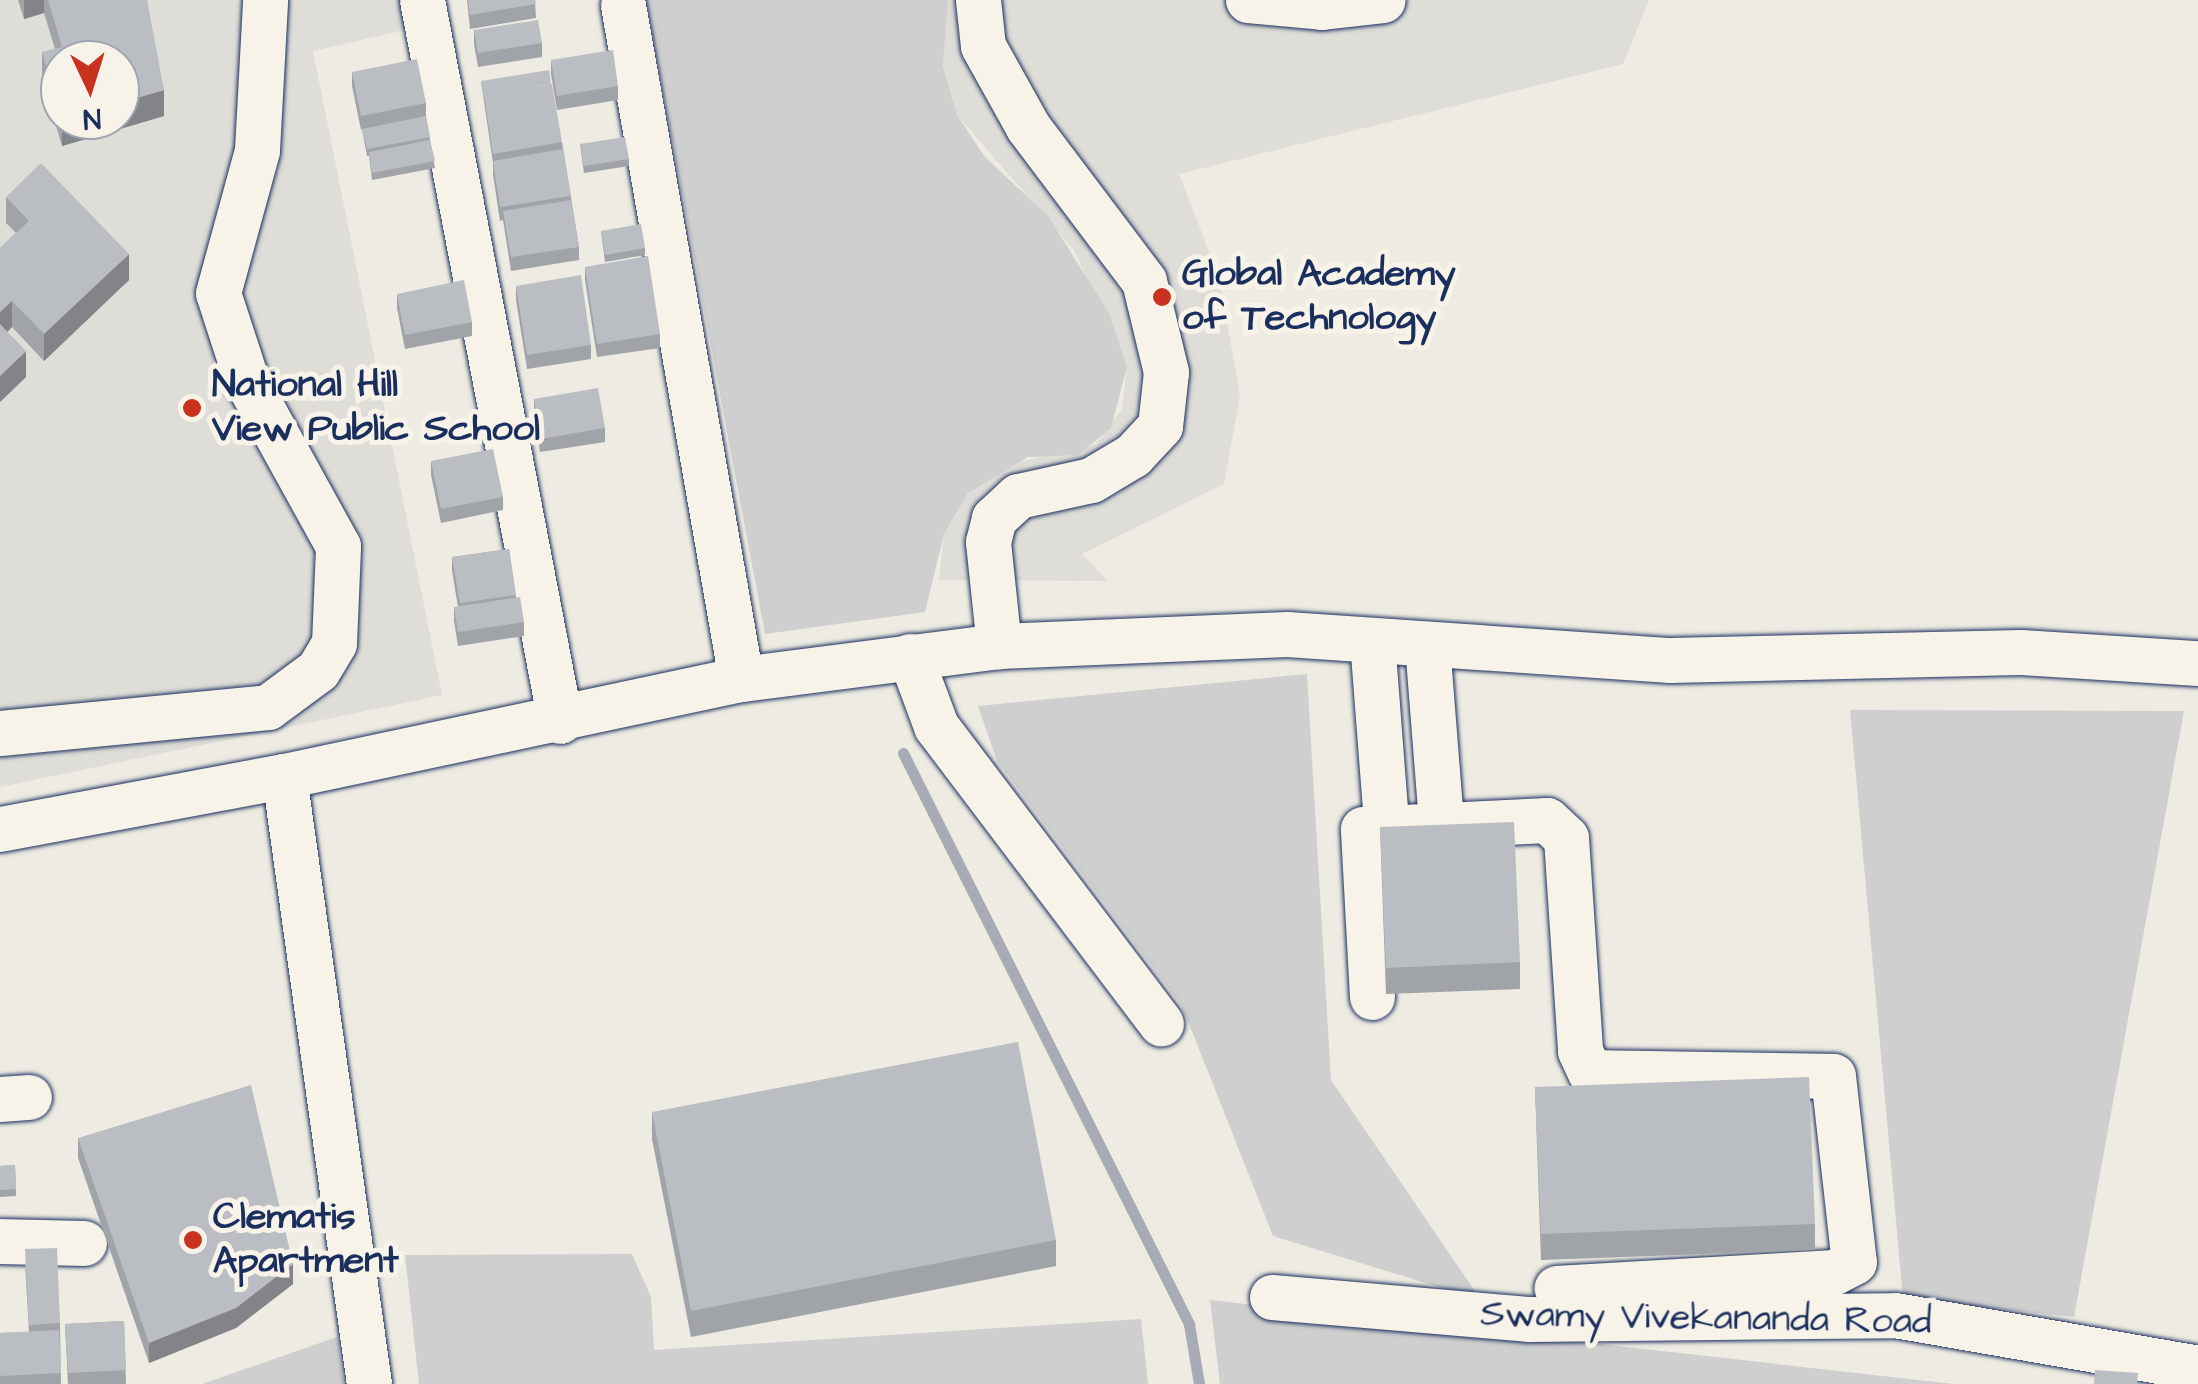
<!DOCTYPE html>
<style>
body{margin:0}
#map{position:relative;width:2198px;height:1384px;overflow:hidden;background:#eeebe2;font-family:"Architects Daughter",sans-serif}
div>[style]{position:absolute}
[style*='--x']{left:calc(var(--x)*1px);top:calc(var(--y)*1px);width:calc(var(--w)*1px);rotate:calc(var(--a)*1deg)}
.built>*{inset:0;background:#deddd8}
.green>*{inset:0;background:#cfcfcf}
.stream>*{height:11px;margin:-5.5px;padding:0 5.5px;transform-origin:5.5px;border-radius:5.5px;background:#a6abb5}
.roads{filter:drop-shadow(0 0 2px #1b2f5e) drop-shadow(0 0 2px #1b2f5e)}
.minor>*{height:45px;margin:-22.5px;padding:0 22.5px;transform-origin:22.5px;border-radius:22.5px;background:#f7f3e8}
.wall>*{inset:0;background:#a0a3a7}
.shaded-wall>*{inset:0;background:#828488}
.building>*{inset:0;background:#babdc2}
.dots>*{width:28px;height:28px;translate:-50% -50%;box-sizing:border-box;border:5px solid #f7f3e8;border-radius:50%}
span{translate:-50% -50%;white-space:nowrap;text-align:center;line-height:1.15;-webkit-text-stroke:10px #f7f3e8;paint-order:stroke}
.poi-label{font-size:38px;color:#1b2f5e;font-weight:700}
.left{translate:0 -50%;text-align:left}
.street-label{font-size:38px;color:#1b2f5e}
.north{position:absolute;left:40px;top:40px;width:100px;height:100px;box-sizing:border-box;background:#f7f3e8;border:2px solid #9fa5b1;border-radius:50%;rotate:176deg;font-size:28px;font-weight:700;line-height:40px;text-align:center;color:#1b2f5e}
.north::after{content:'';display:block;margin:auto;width:35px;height:45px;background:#c8321e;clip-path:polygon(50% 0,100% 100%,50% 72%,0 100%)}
</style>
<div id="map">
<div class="built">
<i style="clip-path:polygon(evenodd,0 0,405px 0,410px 29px,313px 51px,442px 695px,0 787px,0 0,60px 60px,120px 60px,120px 120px,60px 120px,60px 60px)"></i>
<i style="clip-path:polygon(948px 0,1649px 0,1623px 64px,1179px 174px,1219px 277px,1240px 396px,1224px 484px,1082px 554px,1108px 581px,939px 580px,944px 534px,968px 493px,1005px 465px,1096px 444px,1122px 409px,1127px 367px,1074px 250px,957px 115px,943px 66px)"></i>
</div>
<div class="green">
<i style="clip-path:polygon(646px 0,948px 0,943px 66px,957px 115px,985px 157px,1048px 216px,1109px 313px,1127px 367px,1111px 428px,1078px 455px,1028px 457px,968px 493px,944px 534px,925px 612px,765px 634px)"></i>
<i style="clip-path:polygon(1307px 674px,1331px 1080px,1481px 1300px,1273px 1236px,1182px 1006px,997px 761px,978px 706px)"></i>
<i style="clip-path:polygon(1850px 710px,2184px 711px,2074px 1317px,1903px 1299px)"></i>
<i style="clip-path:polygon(632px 1254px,651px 1297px,654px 1350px,1141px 1319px,1148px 1384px,419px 1384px,405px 1255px)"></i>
<i style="clip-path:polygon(1210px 1300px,1954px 1384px,1220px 1384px)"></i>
<i style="clip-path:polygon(337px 1337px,344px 1384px,202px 1384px)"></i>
</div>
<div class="stream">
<i style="--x:903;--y:753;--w:639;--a:63.39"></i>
<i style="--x:1189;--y:1324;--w:61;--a:80.5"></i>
</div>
<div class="roads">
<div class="minor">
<i style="--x:422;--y:0;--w:734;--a:79.16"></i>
<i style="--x:978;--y:0;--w:46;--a:83.8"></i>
<i style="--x:983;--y:46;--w:93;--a:60.9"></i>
<i style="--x:1028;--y:127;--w:193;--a:53"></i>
<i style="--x:1144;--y:281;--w:94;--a:76.4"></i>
<i style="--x:1166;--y:372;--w:54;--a:96.3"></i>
<i style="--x:1160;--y:426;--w:40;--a:133"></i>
<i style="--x:1133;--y:455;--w:49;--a:149.2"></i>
<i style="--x:1091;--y:480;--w:75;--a:167.6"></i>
<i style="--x:1018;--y:496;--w:33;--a:137"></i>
<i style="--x:994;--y:518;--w:25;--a:104"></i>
<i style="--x:988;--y:542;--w:105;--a:84"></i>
<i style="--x:1248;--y:0;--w:74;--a:5.4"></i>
<i style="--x:1322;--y:7;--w:61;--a:-6.5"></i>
<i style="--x:623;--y:5;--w:684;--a:80.07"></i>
<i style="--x:1372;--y:640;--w:185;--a:85.6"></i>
<i style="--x:1427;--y:644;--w:179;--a:85.5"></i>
<i style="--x:910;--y:656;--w:75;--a:69.6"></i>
<i style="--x:936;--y:726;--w:373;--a:52.9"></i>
<i style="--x:0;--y:733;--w:269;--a:-5.5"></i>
<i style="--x:268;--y:707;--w:62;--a:-36.5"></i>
<i style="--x:318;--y:670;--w:31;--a:-59"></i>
<i style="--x:334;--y:643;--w:97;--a:-87.6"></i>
<i style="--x:338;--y:546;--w:191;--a:-118.9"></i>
<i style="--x:246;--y:379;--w:90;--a:-108"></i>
<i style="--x:218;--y:293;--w:148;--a:-74.7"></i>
<i style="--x:257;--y:150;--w:150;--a:-86.9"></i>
<i style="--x:0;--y:829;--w:289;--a:-10.6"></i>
<i style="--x:1372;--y:997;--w:168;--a:-93.1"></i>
<i style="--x:1363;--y:829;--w:184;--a:-2.8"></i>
<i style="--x:1547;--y:820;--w:26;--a:43"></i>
<i style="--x:1566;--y:838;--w:213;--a:86.2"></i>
<i style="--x:1580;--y:1051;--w:23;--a:65"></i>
<i style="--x:1590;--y:1072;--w:243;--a:0.9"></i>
<i style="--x:1833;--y:1076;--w:187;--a:83.6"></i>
<i style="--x:1854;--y:1262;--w:22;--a:153"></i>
<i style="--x:1834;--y:1272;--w:278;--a:176.7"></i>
<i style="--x:0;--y:1099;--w:29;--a:-4"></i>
<i style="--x:0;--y:1241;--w:84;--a:1.4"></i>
<i style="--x:1272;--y:1297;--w:259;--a:4.9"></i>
<i style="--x:1530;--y:1319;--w:365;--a:-0.6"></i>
<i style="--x:1895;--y:1315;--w:308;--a:9.9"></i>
<i style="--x:369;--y:1384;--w:614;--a:-97.96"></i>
<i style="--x:284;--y:776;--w:467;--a:-12"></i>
<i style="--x:741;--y:679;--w:260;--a:-7.3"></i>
<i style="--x:999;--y:646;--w:288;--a:-2.4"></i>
<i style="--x:1287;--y:634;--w:384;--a:3.9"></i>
<i style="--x:1670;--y:660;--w:351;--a:-1.3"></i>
<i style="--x:2021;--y:652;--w:177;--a:3.6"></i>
</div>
</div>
<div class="wall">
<i style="clip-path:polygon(evenodd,18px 0,147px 0,164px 116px,62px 146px,42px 78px,42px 52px,55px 49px,44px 13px,24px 19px,18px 0,60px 60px,120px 120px,60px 120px,60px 60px)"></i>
<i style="clip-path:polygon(467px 0,535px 0,536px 18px,470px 29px)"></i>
<i style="clip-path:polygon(474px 30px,542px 43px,542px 57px,478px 67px,474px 44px)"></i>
<i style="clip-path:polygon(551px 60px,618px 86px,618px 100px,557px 110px,551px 74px)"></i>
<i style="clip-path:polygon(352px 72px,426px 103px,426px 117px,435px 168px,372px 180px,369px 156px,367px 156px,362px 129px,361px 130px,352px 86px)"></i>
<i style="clip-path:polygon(481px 81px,562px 142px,579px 247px,579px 260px,511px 271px,503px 220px,500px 221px,493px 175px,493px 163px)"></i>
<i style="clip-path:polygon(580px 144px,629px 159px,629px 166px,584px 173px)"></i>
<i style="clip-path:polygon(6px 197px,129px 280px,44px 361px,12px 327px,7px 332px,26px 377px,0 402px,0 248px,16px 233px,6px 223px)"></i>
<i style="clip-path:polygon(601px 231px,645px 248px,645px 255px,605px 262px)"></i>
<i style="clip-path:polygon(585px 267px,660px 334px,660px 348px,597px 357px,585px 280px)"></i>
<i style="clip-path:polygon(516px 286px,591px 345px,591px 359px,527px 369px,516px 300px)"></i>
<i style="clip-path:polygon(397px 294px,472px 322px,472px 336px,405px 349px,397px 308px)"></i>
<i style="clip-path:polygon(534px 399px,605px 428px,605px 442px,540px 452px,534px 412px)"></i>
<i style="clip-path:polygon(431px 461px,503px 497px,503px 510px,441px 523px,431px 475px)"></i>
<i style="clip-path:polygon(509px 549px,516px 597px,524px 622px,524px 636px,458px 646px,454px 621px,454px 607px,458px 607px,452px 571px,452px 557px)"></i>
<i style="clip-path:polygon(1380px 827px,1520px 962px,1520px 989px,1386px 994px)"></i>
<i style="clip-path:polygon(1535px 1087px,1815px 1224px,1815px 1250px,1541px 1260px)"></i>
<i style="clip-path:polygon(652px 1112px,1056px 1240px,1056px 1266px,691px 1337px,652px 1139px)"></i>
<i style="clip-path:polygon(78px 1138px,293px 1284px,236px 1328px,149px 1363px,78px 1158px)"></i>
<i style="clip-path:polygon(15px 1165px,16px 1196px,0 1197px,0 1166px)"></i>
<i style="clip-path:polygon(25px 1263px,60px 1323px,61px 1384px,0 1384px,0 1333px,29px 1332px)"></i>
<i style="clip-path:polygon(124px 1321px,126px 1384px,68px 1384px,65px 1324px)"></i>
</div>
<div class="shaded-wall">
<i style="clip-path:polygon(24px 0,44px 0,44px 13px,24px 19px)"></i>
<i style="clip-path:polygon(164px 90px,164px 116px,62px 146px,62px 120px,120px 120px,120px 103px)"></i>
<i style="clip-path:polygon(129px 254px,129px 280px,44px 361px,44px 334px)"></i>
<i style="clip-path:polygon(12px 301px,12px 327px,0 339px,0 312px)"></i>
<i style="clip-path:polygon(26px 351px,26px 377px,0 402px,0 376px)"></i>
<i style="clip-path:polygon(293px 1264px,293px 1284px,236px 1328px,149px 1363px,149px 1343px)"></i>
</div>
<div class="building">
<i style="clip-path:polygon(48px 0,147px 0,164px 90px,120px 103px,120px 60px,60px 60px,60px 113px,42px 52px,62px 47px)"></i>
<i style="clip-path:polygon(468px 0,535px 0,536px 4px,470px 15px)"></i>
<i style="clip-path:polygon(538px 20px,542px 43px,478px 53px,474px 30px)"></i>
<i style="clip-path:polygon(613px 50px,618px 86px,557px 96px,551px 60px)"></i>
<i style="clip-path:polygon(417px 59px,426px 103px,361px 116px,352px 72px)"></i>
<i style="clip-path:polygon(549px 70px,551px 84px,483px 96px,481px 81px)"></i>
<i style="clip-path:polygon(552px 84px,562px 142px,493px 154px,484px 95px)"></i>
<i style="clip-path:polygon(426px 116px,430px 137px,367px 149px,362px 129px)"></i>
<i style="clip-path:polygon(625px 137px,629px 159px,584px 166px,580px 144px)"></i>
<i style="clip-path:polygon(430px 140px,435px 161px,372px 173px,369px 152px)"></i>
<i style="clip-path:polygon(563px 149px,571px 196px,500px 207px,493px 161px)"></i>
<i style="clip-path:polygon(41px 163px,129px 254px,44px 334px,12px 301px,0 312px,0 248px,29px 221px,6px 197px)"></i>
<i style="clip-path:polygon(571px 200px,579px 247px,511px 257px,503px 211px)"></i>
<i style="clip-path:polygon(641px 224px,645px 248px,605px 255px,601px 231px)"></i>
<i style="clip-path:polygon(648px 256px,660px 334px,597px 344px,585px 267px)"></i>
<i style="clip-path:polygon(581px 275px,591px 345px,527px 355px,516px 286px)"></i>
<i style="clip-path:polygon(464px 280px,472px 322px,405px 335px,397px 294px)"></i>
<i style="clip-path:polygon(0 324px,26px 351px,0 376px)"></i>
<i style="clip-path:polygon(598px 388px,605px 428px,540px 439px,534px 399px)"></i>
<i style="clip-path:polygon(493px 449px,503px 497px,441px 509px,431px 461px)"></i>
<i style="clip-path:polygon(509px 549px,516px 595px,460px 603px,452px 557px)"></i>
<i style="clip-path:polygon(520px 597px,524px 622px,458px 632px,454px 607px)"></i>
<i style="clip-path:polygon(1514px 822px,1520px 962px,1386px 968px,1380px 827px)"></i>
<i style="clip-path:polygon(1018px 1042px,1056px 1240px,691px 1311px,652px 1112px)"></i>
<i style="clip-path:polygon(1809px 1077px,1815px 1224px,1541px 1234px,1535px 1087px)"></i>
<i style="clip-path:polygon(251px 1085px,293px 1264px,236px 1308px,149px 1343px,78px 1138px)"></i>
<i style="clip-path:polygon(15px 1165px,16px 1189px,0 1190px,0 1166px)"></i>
<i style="clip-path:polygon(57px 1248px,60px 1323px,29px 1325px,25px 1249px)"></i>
<i style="clip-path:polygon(124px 1321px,126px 1370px,68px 1373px,65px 1324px)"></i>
<i style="clip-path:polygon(59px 1330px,61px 1373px,0 1376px,0 1333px)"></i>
<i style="clip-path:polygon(2095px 1370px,2138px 1373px,2137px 1384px,2094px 1384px)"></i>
</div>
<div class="dots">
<i style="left:1162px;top:297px;background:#c8321e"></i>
<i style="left:192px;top:408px;background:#c8321e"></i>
<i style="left:193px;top:1240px;background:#c8321e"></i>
</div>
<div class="poi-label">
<span class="left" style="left:1182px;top:297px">Global Academy<br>of Technology</span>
<span class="left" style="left:212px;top:408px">National Hill<br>View Public School</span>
<span class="left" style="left:213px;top:1240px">Clematis<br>Apartment</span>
</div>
<div class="street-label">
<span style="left:1706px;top:1319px;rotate:1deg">Swamy Vivekananda Road</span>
</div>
<div class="north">N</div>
</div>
